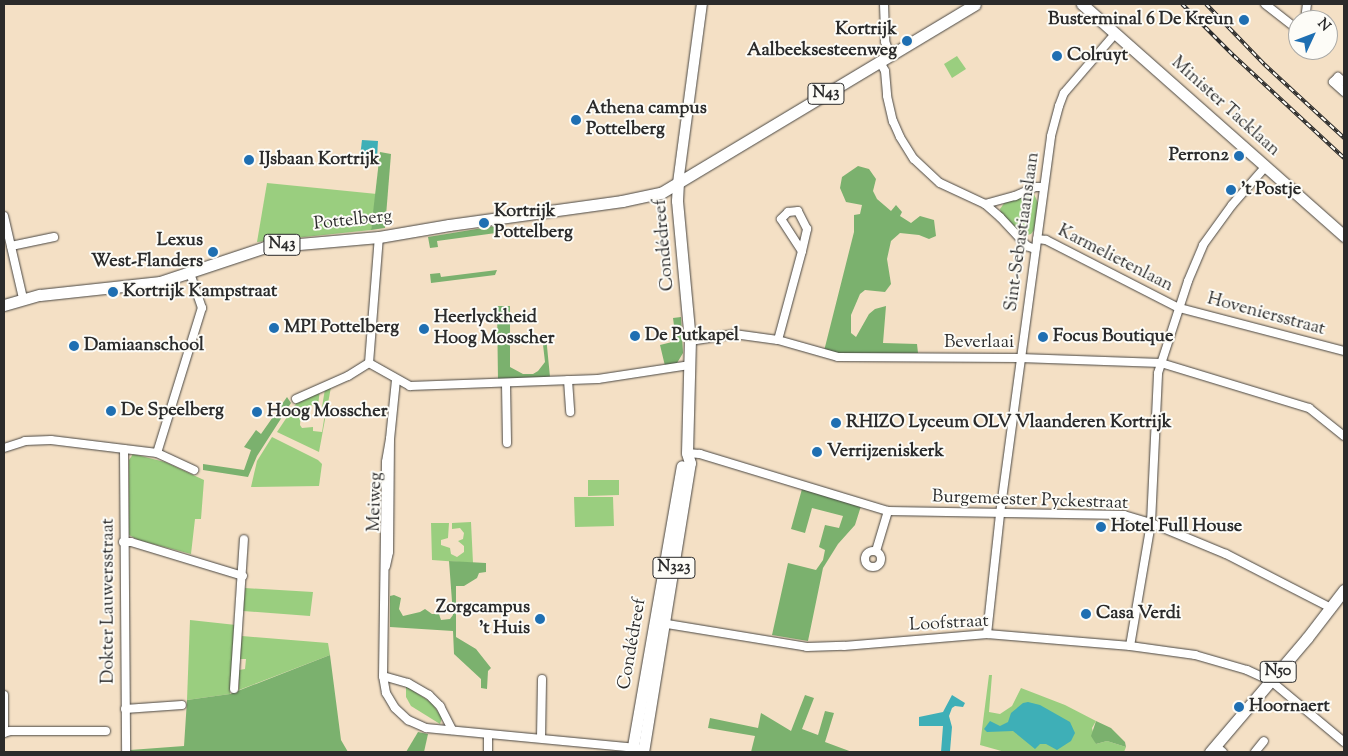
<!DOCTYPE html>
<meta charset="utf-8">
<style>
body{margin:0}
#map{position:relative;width:1348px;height:756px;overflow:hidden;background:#f4e0c5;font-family:"Sorts Mill Goudy",serif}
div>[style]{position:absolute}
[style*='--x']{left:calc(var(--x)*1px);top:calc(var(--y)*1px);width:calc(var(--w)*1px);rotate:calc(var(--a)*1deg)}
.green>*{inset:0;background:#9ace7f}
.forest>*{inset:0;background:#7bb16e}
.water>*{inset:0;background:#3eafb7}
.roads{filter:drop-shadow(0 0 1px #494642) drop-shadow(0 0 1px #494642)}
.street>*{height:8px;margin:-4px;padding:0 4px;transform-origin:4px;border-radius:4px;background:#fff}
.street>.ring{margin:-4px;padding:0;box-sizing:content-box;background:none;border:8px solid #fff;border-radius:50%}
.secondary>*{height:10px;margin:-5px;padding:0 5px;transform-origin:5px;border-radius:5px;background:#fff}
.primary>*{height:11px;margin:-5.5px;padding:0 5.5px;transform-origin:5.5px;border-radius:5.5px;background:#fff}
.rail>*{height:4px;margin-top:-2px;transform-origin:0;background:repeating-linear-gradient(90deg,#fdfcf7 0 5.5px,#2b2b2b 0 11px);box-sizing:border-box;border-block:1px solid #2b2b2b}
.dots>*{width:14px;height:14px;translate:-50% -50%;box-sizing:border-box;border:2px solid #fdfcf7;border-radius:50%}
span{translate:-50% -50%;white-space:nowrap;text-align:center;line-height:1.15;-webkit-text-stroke:4px #fdfcf7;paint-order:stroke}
.shield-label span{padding:1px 4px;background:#fdfcf7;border:1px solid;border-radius:4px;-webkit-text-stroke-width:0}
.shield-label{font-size:16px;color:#2b2b2b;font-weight:700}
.poi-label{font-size:18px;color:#2b2b2b;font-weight:700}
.right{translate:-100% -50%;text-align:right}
.left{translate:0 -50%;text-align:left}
.street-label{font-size:18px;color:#2b2b2b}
.frame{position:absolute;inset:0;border:5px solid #2b2b2b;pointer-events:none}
.north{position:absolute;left:1288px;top:10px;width:50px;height:50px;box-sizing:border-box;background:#fdfcf7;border:1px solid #a9a8a5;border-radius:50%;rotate:47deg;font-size:14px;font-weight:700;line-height:20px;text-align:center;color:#2b2b2b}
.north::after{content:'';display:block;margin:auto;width:18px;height:22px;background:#1f6fb2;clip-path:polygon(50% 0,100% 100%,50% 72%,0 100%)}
</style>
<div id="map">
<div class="green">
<i style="clip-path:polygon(957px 56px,966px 69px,952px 78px,944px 64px)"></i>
<i style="clip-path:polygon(267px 183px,377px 194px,371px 230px,257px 242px)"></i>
<i style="clip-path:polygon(1028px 193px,1034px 194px,1038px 203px,1034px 230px,1031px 234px,1024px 236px,1001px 213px,1000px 209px,1005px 202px)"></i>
<i style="clip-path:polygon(331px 387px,319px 452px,277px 432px,297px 402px,320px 389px,318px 406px,309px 405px,307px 414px,301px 413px,300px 425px,302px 428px,313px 427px,313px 431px,322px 432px,325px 413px,322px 407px,325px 389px)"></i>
<i style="clip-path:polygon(272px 437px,318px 460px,322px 464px,319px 486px,251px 487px,257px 461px)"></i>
<i style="clip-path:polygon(133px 454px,165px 462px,204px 480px,201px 519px,195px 519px,191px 554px,138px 540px,129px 535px,129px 460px)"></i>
<i style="clip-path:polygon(588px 480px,619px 480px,619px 495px,588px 496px)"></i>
<i style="clip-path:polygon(574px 497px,613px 497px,614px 526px,575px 527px)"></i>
<i style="clip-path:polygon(471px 522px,473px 563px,432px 560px,431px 523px,449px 523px,448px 538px,441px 540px,441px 545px,450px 548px,451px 554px,457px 557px,464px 552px,464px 546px,458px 541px,463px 539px,464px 533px,460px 528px,452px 529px,452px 523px)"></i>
<i style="clip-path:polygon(245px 588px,313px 592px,310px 616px,243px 611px)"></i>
<i style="clip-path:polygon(190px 620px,236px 625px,230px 694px,187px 700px)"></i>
<i style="clip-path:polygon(242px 636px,328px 643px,330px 655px,239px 690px,239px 670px,245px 669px,246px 659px,239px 659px)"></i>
<i style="clip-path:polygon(989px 675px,992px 675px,989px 712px,1000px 714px,1012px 706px,1021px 688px,1065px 705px,1096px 721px,1092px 728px,1096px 744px,1107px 741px,1126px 747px,1124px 752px,1005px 752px,980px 745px)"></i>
<i style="clip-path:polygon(406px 686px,432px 703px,442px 718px,440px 724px,411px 706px,406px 697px)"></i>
</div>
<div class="forest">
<i style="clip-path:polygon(380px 152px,391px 154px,385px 228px,371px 230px)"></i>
<i style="clip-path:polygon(858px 166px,869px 169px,876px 179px,873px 191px,877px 199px,891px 211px,896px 205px,902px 212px,900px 216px,911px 223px,920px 216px,934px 220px,936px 236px,929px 239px,919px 235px,900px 233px,891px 241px,887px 259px,891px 284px,885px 292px,865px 290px,860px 294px,851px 315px,851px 333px,856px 337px,869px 314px,875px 309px,886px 306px,883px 343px,917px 344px,918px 353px,844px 355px,824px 351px,854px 232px,854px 215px,860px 214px,862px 205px,846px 202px,840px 188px,842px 177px)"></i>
<i style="clip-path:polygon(495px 226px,496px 233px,437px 241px,438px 247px,430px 248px,428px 237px)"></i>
<i style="clip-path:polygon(497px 270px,495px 275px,431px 283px,430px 274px,440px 273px,441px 277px)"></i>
<i style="clip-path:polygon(497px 306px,510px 306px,510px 367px,523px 374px,533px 374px,538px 371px,545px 362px,542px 336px,546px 336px,550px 377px,498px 381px)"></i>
<i style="clip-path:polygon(681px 317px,683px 353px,677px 363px,665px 366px,660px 345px,676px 341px,673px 318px)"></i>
<i style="clip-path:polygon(287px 397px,291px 403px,257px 456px,248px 477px,203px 470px,203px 464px,244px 470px,251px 450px,244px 447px,256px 430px,261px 434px)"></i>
<i style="clip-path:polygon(802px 489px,861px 506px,855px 525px,838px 544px,823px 568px,808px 641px,772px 635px,788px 563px,816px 570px,823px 560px,825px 550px,819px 547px,825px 525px,839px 528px,843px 516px,812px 508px,805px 533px,791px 529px)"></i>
<i style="clip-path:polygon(449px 561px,486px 563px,486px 572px,479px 573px,477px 578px,464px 586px,456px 586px,456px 637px,476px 649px,491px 668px,488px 671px,487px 689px,481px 688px,481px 679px,454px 654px,453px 631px,390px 627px,390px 596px,394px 595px,401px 598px,399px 609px,403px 616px,420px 612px,425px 609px,432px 614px,439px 614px,441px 620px,450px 619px,453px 615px)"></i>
<i style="clip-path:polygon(330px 655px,341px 740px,348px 752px,130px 752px,130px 750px,184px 746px,187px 700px,230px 694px)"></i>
<i style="clip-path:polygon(805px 695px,814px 698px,802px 729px,818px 735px,825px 711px,834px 713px,825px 742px,852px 752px,751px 752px,755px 736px,708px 728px,710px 718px,758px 728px,761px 713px,791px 731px)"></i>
<i style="clip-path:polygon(1096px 721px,1111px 728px,1125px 742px,1126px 747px,1107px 741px,1096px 744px,1091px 736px)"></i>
<i style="clip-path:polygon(418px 732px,428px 734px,424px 752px,406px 752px)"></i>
</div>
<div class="water">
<i style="clip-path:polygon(362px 140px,378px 141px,377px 158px,360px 157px)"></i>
<i style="clip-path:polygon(952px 695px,965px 703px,963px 707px,955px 706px,952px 708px,949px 716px,952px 727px,950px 751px,941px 752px,943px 726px,919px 726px,919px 717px,943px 712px)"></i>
<i style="clip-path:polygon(1028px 702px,1040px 705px,1070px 722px,1075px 733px,1071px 741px,1057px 750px,1046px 744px,1040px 744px,1035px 749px,1013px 731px,987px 732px,984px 729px,990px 721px,1000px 726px,1008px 722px,1011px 713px,1023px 703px)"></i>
</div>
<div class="roads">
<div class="street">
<i style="--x:884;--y:4;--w:38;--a:88"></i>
<i style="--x:885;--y:42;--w:14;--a:65"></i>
<i style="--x:1265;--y:4;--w:42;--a:38.2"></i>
<i style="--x:1305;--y:20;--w:16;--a:-83"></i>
<i style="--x:880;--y:62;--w:10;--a:61"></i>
<i style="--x:885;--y:71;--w:25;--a:85"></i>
<i style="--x:887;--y:96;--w:26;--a:77"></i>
<i style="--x:893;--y:121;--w:17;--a:66"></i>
<i style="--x:900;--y:137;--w:26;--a:58"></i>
<i style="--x:914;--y:159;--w:35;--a:43"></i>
<i style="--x:940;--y:183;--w:50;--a:25"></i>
<i style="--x:985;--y:204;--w:20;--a:41"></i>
<i style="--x:1000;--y:217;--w:40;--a:47"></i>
<i style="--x:1027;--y:246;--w:9;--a:21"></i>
<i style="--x:1344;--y:82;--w:8;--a:-140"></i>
<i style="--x:1338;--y:77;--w:7;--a:135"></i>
<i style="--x:1333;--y:82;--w:15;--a:42"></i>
<i style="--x:985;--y:204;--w:31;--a:-15"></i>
<i style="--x:1015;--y:196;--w:22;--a:-24"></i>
<i style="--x:1035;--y:187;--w:8;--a:0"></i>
<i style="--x:4;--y:216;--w:84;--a:77"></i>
<i style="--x:1037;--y:239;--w:9;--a:6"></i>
<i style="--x:1046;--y:240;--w:149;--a:27.1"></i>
<i style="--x:1179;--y:308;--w:171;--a:14.6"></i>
<i style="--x:11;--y:246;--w:44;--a:-11.8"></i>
<i style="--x:778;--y:340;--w:92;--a:-74.9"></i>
<i style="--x:802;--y:251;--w:23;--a:-77"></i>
<i style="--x:807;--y:229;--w:20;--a:-117"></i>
<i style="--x:798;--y:211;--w:10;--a:174"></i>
<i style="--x:788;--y:212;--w:10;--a:135"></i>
<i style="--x:781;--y:219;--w:38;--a:57"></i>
<i style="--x:690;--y:341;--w:45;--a:-9"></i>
<i style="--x:734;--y:334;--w:44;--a:7.8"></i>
<i style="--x:778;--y:340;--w:62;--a:15.8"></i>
<i style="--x:838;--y:357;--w:182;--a:0.3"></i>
<i style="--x:1020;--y:358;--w:141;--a:2"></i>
<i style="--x:1161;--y:363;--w:155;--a:16.9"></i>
<i style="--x:1309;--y:408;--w:45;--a:38.7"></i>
<i style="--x:369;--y:363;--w:47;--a:29.3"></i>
<i style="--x:410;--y:386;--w:188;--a:-2.1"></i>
<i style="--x:598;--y:379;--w:92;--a:-8.7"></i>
<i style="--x:369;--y:363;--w:126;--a:-85.5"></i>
<i style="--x:568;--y:380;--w:32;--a:86"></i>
<i style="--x:506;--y:384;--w:59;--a:89"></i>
<i style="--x:296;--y:399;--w:57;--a:-23.9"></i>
<i style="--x:348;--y:376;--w:25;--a:-32"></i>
<i style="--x:390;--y:439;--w:59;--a:-84.2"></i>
<i style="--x:4;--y:448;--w:22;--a:-18"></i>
<i style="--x:25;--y:441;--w:26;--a:-2"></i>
<i style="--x:51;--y:440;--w:107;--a:7"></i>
<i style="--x:157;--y:453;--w:41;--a:24.7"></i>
<i style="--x:124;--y:449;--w:303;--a:89.6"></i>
<i style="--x:157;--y:453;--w:152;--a:-72.8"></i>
<i style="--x:202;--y:308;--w:37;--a:-109"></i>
<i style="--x:687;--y:453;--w:13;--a:4"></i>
<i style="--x:700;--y:454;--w:196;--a:16.9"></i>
<i style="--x:888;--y:511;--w:236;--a:1"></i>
<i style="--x:1124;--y:515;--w:28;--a:17"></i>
<i style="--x:1151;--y:523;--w:81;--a:22.5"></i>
<i style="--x:1226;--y:554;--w:118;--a:27.2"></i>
<i style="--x:123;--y:542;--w:8;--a:0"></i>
<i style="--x:131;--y:542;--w:117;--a:16.9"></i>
<i style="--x:876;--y:551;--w:42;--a:-73.3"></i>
<i class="ring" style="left:865px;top:551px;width:8px;height:8px"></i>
<i style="--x:386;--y:566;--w:14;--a:-78"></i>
<i style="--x:389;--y:552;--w:113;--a:-89.5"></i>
<i style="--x:390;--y:439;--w:23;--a:100"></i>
<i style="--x:386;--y:462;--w:214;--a:90.8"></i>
<i style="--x:383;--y:676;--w:17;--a:80"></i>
<i style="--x:386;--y:693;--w:17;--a:59"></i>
<i style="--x:395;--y:708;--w:18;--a:43"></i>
<i style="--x:408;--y:720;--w:20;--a:24"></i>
<i style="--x:426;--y:728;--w:212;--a:5.4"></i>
<i style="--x:661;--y:623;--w:148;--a:9.3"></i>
<i style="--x:807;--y:647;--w:37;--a:-2"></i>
<i style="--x:844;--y:646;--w:144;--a:-4.8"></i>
<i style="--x:987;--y:634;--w:144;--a:4.8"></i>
<i style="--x:1130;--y:646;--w:66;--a:7.9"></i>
<i style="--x:1195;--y:655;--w:54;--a:16.1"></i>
<i style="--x:1247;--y:670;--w:26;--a:25"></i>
<i style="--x:1271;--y:681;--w:95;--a:39.9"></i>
<i style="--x:987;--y:634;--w:121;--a:-83.8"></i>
<i style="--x:1000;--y:514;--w:381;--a:-82.3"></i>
<i style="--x:1051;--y:136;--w:31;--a:-75"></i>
<i style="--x:1059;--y:106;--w:14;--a:-69"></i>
<i style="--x:1064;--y:93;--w:78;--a:-49.2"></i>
<i style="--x:1130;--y:646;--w:125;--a:-80.3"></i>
<i style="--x:1151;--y:523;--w:150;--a:-87.3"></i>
<i style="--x:1158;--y:373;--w:97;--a:-71.9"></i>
<i style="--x:1188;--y:281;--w:39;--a:-67"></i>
<i style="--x:1203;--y:245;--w:49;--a:-54.1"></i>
<i style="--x:1232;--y:205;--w:52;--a:-48.9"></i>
<i style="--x:383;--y:676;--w:26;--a:16"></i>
<i style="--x:408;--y:683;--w:24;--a:30"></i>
<i style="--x:429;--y:695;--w:16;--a:45"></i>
<i style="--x:440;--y:706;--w:27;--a:63"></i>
<i style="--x:234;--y:689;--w:150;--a:-86.2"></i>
<i style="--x:4;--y:695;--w:38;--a:90"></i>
<i style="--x:125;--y:709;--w:57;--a:-4"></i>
<i style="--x:4;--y:733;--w:6;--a:-18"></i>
<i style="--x:10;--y:731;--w:96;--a:0"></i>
<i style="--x:541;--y:738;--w:59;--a:-89"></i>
<i style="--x:1216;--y:746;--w:9;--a:41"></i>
<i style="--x:488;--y:752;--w:18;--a:-90"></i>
<i style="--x:1255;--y:752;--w:14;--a:-51"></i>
</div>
<div class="secondary">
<i style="--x:678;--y:183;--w:181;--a:-82.4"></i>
</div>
<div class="primary">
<i style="--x:1082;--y:4;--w:350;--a:41.5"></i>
<i style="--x:4;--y:305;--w:37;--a:-16"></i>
<i style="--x:40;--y:295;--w:121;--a:-6.2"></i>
<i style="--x:160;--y:282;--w:111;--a:-18.4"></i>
<i style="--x:265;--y:247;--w:114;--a:-5"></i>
<i style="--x:379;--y:237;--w:71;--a:-9.7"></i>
<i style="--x:449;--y:225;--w:175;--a:-7.9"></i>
<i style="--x:622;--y:201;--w:40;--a:-12"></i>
<i style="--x:661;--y:193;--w:366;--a:-31"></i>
<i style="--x:632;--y:752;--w:290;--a:-80.1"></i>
<i style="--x:643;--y:752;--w:293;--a:-80.8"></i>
<i style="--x:690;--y:463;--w:10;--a:-107"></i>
<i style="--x:687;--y:453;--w:112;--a:-88.5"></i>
<i style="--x:690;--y:341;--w:141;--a:-95.3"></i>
<i style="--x:677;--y:201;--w:18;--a:-87"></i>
<i style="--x:1210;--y:752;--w:150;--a:-49.6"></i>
<i style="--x:1307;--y:638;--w:61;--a:-52.4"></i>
</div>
</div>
<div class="rail">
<i style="--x:1182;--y:4;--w:74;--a:45"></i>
<i style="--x:1234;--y:56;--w:150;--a:42.8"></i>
<i style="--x:1206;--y:4;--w:85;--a:46"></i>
<i style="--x:1265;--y:65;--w:108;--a:42.7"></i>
</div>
<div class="dots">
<i style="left:1244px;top:20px;background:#1f6fb2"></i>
<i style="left:907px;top:41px;background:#1f6fb2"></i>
<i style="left:1057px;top:56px;background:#1f6fb2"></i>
<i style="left:576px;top:120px;background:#1f6fb2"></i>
<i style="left:1239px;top:156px;background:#1f6fb2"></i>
<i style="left:249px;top:160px;background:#1f6fb2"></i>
<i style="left:1231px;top:190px;background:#1f6fb2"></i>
<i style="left:484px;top:223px;background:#1f6fb2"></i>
<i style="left:213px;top:252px;background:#1f6fb2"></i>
<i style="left:113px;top:292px;background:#1f6fb2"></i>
<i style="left:274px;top:328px;background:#1f6fb2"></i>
<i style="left:424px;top:329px;background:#1f6fb2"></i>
<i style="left:635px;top:336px;background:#1f6fb2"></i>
<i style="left:1043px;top:337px;background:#1f6fb2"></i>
<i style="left:74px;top:346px;background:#1f6fb2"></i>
<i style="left:111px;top:411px;background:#1f6fb2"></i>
<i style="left:257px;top:412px;background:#1f6fb2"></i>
<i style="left:836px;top:423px;background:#1f6fb2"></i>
<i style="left:817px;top:452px;background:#1f6fb2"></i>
<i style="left:1101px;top:527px;background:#1f6fb2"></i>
<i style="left:1086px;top:614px;background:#1f6fb2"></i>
<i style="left:540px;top:619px;background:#1f6fb2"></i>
<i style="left:1239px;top:707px;background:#1f6fb2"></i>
</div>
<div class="shield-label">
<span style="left:826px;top:94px">N43</span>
<span style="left:282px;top:245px">N43</span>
<span style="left:674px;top:568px">N323</span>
<span style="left:1278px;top:672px">N50</span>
</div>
<div class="poi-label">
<span class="right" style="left:1234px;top:20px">Busterminal 6 De Kreun</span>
<span class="right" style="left:897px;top:41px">Kortrijk<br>Aalbeeksesteenweg</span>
<span class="left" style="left:1067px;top:56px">Colruyt</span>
<span class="left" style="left:586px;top:120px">Athena campus<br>Pottelberg</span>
<span class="right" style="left:1229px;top:156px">Perron2</span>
<span class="left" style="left:259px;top:160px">IJsbaan Kortrijk</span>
<span class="left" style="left:1241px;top:190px">'t Postje</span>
<span class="left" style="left:494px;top:223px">Kortrijk<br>Pottelberg</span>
<span class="right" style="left:203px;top:252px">Lexus<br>West-Flanders</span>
<span class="left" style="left:123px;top:292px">Kortrijk Kampstraat</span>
<span class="left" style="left:434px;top:329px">Heerlyckheid<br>Hoog Mosscher</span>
<span class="left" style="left:284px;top:328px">MPI Pottelberg</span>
<span class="left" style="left:645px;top:336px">De Putkapel</span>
<span class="left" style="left:1053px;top:337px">Focus Boutique</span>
<span class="left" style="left:84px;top:346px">Damiaanschool</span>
<span class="left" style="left:121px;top:411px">De Speelberg</span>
<span class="left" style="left:267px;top:412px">Hoog Mosscher</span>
<span class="left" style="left:846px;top:423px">RHIZO Lyceum OLV Vlaanderen Kortrijk</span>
<span class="left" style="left:827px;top:452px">Verrijzeniskerk</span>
<span class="left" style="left:1111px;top:527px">Hotel Full House</span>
<span class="right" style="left:530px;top:619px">Zorgcampus<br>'t Huis</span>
<span class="left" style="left:1096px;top:614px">Casa Verdi</span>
<span class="left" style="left:1249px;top:707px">Hoornaert</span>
</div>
<div class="street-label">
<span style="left:1225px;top:107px;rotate:42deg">Minister Tacklaan</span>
<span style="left:353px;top:221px;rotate:-6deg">Pottelberg</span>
<span style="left:1023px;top:232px;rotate:-82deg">Sint-Sebastiaanslaan</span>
<span style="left:665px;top:245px;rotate:-95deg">Condédreef</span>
<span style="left:1115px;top:259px;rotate:27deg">Karmelietenlaan</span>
<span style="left:1266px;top:315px;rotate:15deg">Hoveniersstraat</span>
<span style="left:979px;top:343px">Beverlaai</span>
<span style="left:1030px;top:501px;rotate:2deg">Burgemeester Pyckestraat</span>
<span style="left:376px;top:502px;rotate:-88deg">Meiweg</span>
<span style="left:109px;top:601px;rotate:-90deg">Dokter Lauwersstraat</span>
<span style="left:949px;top:624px;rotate:-3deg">Loofstraat</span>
<span style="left:633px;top:644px;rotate:-80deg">Condédreef</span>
</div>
<div class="frame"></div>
<div class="north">N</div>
</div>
